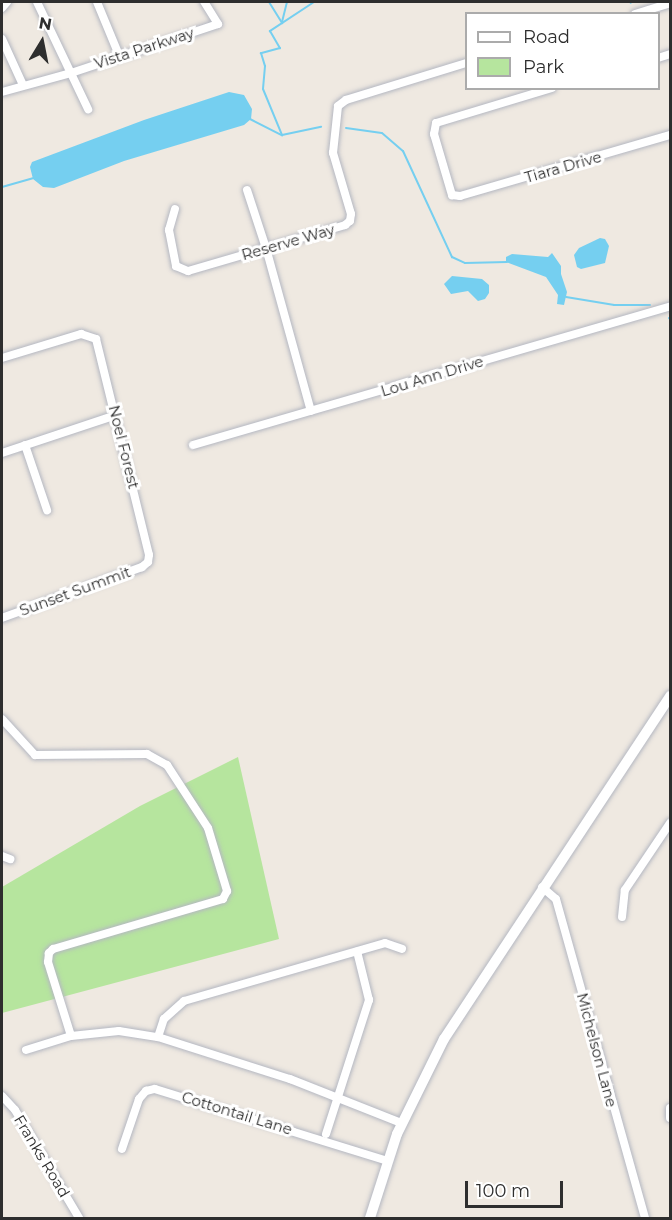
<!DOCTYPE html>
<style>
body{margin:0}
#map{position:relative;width:672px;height:1220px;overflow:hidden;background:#efe9e1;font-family:Montserrat,sans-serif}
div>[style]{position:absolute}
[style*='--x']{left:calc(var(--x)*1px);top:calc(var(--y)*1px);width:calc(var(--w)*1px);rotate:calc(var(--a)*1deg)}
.green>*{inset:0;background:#b6e59e}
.water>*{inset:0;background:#75cff0}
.stream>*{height:2px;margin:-1px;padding:0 1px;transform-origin:1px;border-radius:1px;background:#75cff0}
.roads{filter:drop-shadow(0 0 2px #b4b7c1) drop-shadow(0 0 2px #b4b7c1)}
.street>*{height:8px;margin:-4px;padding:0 4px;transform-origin:4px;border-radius:4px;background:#fff}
.secondary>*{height:10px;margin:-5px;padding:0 5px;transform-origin:5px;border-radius:5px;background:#fff}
span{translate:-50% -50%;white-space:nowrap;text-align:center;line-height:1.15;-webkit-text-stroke:6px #fff;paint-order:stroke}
.street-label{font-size:15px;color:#2e2e2e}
.frame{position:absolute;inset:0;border:3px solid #2e2e2e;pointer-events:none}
.legend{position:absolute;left:465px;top:12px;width:195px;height:78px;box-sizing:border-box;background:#fff;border:2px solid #ababab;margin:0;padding:8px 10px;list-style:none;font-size:18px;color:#2e2e2e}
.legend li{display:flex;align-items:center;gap:12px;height:30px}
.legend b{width:30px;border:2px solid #ababab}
.north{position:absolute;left:12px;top:12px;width:60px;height:60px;-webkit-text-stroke:4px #fff;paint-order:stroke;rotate:10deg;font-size:16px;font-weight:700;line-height:24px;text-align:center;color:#2e2e2e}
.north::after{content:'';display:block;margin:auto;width:21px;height:27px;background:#2e2e2e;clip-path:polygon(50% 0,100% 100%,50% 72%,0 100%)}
.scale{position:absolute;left:465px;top:1181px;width:98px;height:27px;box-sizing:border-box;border:3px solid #2e2e2e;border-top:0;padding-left:8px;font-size:18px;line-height:21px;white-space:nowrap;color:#2e2e2e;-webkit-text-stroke:4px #fff;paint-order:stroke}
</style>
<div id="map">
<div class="green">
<i style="clip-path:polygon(238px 757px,279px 939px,2px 1013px,2px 887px,140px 806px)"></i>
</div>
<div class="water">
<i style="clip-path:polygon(229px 92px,244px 95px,252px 109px,251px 119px,244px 125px,124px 161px,54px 188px,43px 187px,33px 179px,30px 167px,32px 162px,144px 120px)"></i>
<i style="clip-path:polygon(600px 238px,605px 239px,609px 246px,605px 263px,581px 269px,577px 267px,574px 255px,579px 248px)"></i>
<i style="clip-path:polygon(552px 253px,561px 266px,561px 274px,567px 292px,564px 305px,557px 304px,558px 295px,546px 277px,506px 262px,506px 257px,512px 254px,548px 257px)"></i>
<i style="clip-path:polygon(452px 276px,482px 279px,489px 285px,489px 293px,485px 299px,478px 301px,468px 291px,451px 294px,444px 284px)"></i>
</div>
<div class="stream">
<i style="--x:269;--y:2;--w:25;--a:58"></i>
<i style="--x:314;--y:2;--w:53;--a:146.6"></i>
<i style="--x:270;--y:31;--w:20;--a:60"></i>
<i style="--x:280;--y:48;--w:20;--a:165"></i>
<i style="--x:261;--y:53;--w:14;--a:73"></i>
<i style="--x:265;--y:66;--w:23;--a:95"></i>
<i style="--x:263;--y:89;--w:50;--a:67.6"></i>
<i style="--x:282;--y:135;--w:40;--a:-12"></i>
<i style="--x:630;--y:2;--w:1;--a:45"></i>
<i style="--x:282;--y:22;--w:21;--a:-76"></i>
<i style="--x:250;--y:119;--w:36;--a:27"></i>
<i style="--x:346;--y:128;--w:36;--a:8"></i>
<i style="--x:382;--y:133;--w:28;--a:41"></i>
<i style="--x:403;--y:151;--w:117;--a:65.2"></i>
<i style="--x:452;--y:257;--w:14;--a:25"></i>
<i style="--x:465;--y:263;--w:42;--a:-1.4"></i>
<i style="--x:2;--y:187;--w:32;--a:-16"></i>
<i style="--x:566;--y:297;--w:49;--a:9.5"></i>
<i style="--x:614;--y:305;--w:36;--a:0"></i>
<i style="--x:669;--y:318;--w:1;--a:45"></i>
</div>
<div class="roads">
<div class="street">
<i style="--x:37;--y:2;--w:119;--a:64.5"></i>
<i style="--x:97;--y:2;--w:57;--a:67.5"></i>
<i style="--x:2;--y:8;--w:8;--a:-50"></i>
<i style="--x:635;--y:14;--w:37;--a:-17"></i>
<i style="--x:2;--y:39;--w:51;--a:65.5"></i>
<i style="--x:658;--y:58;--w:13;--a:-18"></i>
<i style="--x:552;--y:88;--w:121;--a:163.2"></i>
<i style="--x:436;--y:123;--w:11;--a:100"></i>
<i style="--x:434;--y:134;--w:64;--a:73.6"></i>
<i style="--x:452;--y:195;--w:8;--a:7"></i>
<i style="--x:460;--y:196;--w:219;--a:-16.2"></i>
<i style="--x:2;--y:92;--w:72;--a:-15.4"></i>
<i style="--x:71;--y:73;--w:155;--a:-18.4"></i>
<i style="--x:218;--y:24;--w:26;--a:-122"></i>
<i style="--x:247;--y:190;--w:61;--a:71.9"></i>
<i style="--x:266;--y:248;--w:169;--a:74.6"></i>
<i style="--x:175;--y:209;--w:22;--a:106"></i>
<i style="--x:169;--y:230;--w:37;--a:79"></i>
<i style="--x:176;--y:266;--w:13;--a:23"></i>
<i style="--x:188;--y:271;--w:164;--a:-16.3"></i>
<i style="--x:345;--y:225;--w:6;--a:-39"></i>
<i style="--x:350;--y:221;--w:7;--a:-82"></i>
<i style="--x:351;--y:214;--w:64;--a:-106.4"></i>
<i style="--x:333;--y:153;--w:47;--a:-83.9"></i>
<i style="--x:338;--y:106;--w:10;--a:-37"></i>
<i style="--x:346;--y:100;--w:126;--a:-17.1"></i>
<i style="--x:2;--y:358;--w:83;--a:-16.9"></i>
<i style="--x:81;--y:334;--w:16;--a:18"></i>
<i style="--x:96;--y:339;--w:222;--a:76.2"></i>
<i style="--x:149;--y:555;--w:7;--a:98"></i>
<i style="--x:148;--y:562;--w:8;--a:140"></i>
<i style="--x:142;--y:567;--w:149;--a:160"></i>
<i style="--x:25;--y:445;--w:69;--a:71.3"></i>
<i style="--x:193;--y:445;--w:497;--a:-16.2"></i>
<i style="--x:2;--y:453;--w:120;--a:-18.4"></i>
<i style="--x:2;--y:719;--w:49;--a:47.5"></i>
<i style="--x:35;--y:755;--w:112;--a:-0.5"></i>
<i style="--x:147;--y:754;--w:23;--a:29"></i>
<i style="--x:167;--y:765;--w:75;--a:56.9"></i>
<i style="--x:208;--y:828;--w:66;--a:73.2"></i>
<i style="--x:227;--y:891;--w:9;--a:117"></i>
<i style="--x:223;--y:899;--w:177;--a:163.6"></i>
<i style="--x:53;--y:949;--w:6;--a:135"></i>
<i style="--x:49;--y:953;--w:9;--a:96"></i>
<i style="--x:48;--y:962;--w:77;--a:72.7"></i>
<i style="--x:71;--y:1036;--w:48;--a:-5.9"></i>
<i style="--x:119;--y:1031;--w:39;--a:9"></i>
<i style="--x:158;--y:1037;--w:139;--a:17.7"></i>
<i style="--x:290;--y:1079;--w:119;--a:21.6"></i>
<i style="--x:2;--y:856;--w:9;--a:21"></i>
<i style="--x:542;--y:887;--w:18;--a:41"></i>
<i style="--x:556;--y:899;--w:331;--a:74.4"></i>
<i style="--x:622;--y:917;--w:27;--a:-84"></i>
<i style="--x:625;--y:890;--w:81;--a:-56.1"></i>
<i style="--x:158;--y:1037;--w:19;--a:-72"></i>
<i style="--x:164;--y:1019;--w:27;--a:-42"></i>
<i style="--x:184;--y:1001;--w:209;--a:-16.1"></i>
<i style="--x:385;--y:943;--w:18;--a:19"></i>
<i style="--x:26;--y:1050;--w:47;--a:-17.3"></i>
<i style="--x:2;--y:1096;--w:19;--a:47"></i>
<i style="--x:15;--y:1110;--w:126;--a:59.3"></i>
<i style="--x:670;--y:1108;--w:10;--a:90"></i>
<i style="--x:326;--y:1134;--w:141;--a:-72.2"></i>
<i style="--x:369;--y:1000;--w:50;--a:-103.8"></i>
<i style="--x:122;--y:1149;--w:53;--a:-71.2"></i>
<i style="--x:139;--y:1099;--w:11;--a:-49"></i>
<i style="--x:146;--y:1091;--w:9;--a:-13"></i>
<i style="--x:155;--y:1089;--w:243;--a:17.2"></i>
</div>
<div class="secondary">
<i style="--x:370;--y:1218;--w:88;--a:-72.2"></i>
<i style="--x:397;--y:1134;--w:106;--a:-63.7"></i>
<i style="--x:444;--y:1039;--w:411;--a:-56.6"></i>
</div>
</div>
<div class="street-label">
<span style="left:144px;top:48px;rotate:-18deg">Vista Parkway</span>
<span style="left:563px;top:167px;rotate:-16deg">Tiara Drive</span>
<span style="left:288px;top:242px;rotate:-16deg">Reserve Way</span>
<span style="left:432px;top:376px;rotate:-17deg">Lou Ann Drive</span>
<span style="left:124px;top:447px;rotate:76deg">Noel Forest</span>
<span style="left:75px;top:591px;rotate:-20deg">Sunset Summit</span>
<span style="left:597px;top:1050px;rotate:75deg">Michelson Lane</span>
<span style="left:237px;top:1113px;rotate:17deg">Cottontail Lane</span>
<span style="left:42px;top:1156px;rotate:59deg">Franks Road</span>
</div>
<div class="frame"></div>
<ul class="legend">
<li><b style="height:8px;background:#fff"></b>Road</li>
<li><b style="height:16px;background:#b6e59e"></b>Park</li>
</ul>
<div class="north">N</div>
<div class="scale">100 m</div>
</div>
